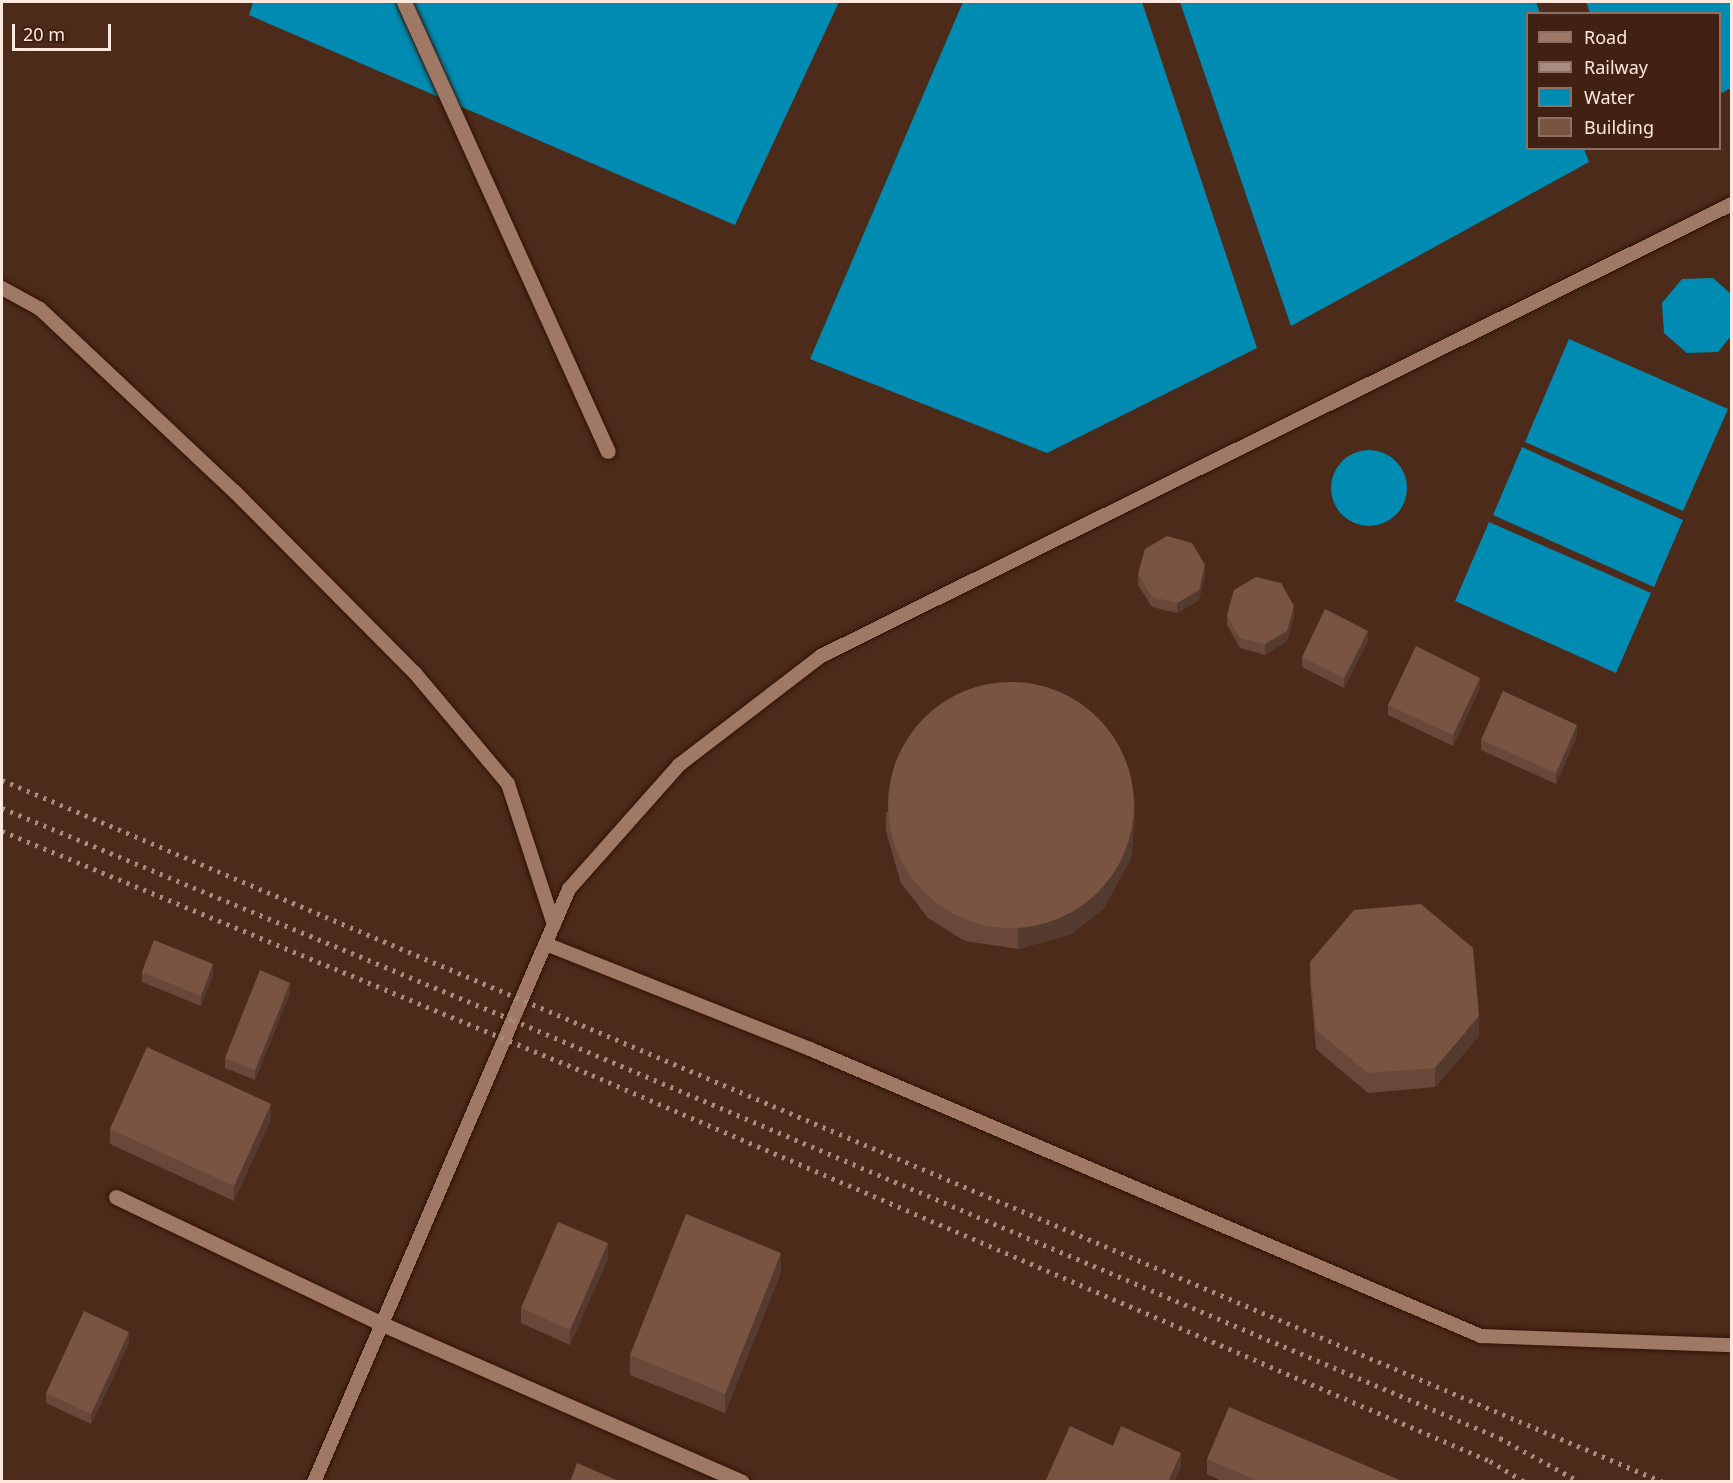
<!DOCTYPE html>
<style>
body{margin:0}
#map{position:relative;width:1733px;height:1483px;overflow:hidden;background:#4d2b1b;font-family:"Noto Sans",sans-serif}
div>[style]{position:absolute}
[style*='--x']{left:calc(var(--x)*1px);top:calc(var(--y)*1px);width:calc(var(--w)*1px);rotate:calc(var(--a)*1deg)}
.water>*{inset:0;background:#008bb2}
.round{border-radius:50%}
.roads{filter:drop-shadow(0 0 2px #311203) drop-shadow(0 0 2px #311203)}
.service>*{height:14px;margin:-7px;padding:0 7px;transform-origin:7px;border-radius:7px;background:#a07966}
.minor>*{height:15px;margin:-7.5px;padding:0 7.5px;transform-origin:7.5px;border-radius:7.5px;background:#a07966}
.rail>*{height:4.5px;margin-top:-2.25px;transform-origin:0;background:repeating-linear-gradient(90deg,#a88c7f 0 3px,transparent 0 9px)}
.wall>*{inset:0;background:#69483a}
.shaded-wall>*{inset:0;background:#553b2f}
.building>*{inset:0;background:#7a5443}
span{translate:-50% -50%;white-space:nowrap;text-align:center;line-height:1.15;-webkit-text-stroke:4.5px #412111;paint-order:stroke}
.frame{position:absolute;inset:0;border:3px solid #fee7dd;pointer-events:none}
.legend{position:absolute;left:1526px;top:12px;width:195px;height:138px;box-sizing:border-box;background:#412111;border:2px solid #8d7063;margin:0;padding:8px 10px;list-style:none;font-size:18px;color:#fee7dd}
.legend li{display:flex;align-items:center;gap:12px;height:30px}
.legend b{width:30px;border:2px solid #8d7063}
.scale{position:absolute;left:12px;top:24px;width:99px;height:27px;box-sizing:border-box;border:3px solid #fee7dd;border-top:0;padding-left:8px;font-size:18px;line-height:21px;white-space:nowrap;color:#fee7dd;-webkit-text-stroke:4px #412111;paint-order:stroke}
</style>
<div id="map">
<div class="water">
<i style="clip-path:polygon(253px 2px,839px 2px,735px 225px,249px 15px)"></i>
<i style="clip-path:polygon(963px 2px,1142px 2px,1257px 348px,1047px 453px,810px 359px)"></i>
<i style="clip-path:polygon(1180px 2px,1536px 2px,1540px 13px,1528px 14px,1528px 148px,1584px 149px,1589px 162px,1291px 326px)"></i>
<i style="clip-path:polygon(1586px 2px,1731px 2px,1731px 88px,1720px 94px,1720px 14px,1590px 13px)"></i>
<i style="clip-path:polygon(1713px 278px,1731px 294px,1731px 336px,1718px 352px,1687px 353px,1664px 333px,1662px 303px,1682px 279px)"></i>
<i style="clip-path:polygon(1569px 339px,1728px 409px,1683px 511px,1525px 442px)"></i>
<i style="clip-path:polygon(1522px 447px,1683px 520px,1654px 587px,1493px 515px)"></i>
<i class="round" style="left:1331px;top:450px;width:76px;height:76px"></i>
<i style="clip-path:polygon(1489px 522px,1651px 593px,1616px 673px,1455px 601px)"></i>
</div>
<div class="roads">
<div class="service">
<i style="--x:2;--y:288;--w:43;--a:28.9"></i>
<i style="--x:40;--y:309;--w:267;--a:43.2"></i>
<i style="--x:235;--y:492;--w:255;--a:45.2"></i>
<i style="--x:415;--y:673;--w:145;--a:50"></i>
<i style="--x:508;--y:784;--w:148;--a:71.9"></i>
<i style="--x:546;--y:944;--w:284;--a:21.7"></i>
<i style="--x:810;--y:1049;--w:730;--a:23.16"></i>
<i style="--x:1481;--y:1336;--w:251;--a:2.1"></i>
<i style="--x:314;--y:1482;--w:646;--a:-66.73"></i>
<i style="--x:569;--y:889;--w:166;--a:-48.4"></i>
<i style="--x:679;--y:765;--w:179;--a:-37.5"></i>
<i style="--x:821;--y:656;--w:1017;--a:-26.39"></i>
</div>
<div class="minor">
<i style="--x:404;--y:2;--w:493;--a:65.6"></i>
<i style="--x:116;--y:1197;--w:295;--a:25.5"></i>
<i style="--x:382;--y:1324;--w:393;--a:23.7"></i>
</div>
</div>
<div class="rail">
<i style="--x:2;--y:780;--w:1803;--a:22.91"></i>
<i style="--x:2;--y:808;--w:553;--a:22.53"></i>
<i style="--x:513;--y:1020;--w:1072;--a:22.95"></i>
<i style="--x:1500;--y:1438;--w:91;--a:28.8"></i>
<i style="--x:2;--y:831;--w:638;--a:22.47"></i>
<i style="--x:592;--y:1075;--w:977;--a:23.26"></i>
<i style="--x:1490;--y:1461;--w:41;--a:31"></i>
</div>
<div class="wall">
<i style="clip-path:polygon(1138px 574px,1205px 575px,1199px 600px,1177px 613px,1152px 607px,1138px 585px)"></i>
<i style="clip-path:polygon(1227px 615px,1294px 616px,1287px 641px,1265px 655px,1240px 648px,1227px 625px)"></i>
<i style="clip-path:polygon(1368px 641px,1344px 688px,1302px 667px,1302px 657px)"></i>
<i style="clip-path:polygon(1480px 688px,1453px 746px,1388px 715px,1388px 705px)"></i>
<i style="clip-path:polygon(1577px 735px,1556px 784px,1481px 750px,1481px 740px)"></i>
<i style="clip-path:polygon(886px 812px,1135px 817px,1131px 858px,1104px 908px,1071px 934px,1018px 949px,965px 941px,928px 918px,901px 883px,886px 831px)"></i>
<i style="clip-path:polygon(1310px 962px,1479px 1036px,1435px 1087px,1368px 1093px,1316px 1049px,1310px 981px)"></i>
<i style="clip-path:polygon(142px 972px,213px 975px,201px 1006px,142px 982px)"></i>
<i style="clip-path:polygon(290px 993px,255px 1080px,225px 1068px,225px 1058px)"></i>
<i style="clip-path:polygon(271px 1119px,234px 1201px,110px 1144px,110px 1129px)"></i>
<i style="clip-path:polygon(608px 1258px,570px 1345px,521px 1323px,521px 1308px)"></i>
<i style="clip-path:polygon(781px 1272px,725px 1413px,630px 1375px,630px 1355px)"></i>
<i style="clip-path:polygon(129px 1343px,91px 1424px,46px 1403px,46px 1393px)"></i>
<i style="clip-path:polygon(1207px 1459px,1404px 1482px,1224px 1482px,1207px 1474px)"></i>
</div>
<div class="shaded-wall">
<i style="clip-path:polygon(1205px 565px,1205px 575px,1199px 600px,1177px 613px,1177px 603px)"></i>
<i style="clip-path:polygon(1294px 606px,1294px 616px,1287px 641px,1265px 655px,1265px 644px)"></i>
<i style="clip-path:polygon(1368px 631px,1368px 641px,1344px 688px,1344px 678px)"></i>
<i style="clip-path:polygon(1480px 678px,1480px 688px,1453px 746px,1453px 735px)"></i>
<i style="clip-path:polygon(1577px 725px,1577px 735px,1556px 784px,1556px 773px)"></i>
<i style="clip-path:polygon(1135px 798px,1135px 817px,1131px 858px,1104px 908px,1071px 934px,1018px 949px,1018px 930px)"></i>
<i style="clip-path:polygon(213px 964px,213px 975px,201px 1006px,201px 996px)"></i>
<i style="clip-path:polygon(290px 983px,290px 993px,255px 1080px,255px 1070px)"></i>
<i style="clip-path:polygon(1479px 1016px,1479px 1036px,1435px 1087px,1435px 1068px)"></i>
<i style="clip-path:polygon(271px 1104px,271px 1119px,234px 1201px,234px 1186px)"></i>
<i style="clip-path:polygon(608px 1243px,608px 1258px,570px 1345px,570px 1330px)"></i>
<i style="clip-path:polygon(781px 1253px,781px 1272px,725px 1413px,725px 1394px)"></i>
<i style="clip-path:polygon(129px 1332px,129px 1343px,91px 1424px,91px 1414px)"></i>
<i style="clip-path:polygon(1181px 1453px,1181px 1468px,1174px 1482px,1168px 1482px)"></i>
</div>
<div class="building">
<i style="clip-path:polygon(1167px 536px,1192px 543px,1205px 565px,1199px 590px,1177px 603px,1152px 597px,1138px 574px,1145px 549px)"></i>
<i style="clip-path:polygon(1256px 577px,1281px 583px,1294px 606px,1287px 631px,1265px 644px,1240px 638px,1227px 615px,1234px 590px)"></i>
<i style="clip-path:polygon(1325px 609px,1368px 631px,1344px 678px,1302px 657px)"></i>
<i style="clip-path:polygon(1416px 646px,1480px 678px,1453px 735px,1388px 705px)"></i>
<i class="round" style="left:888px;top:682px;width:246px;height:246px"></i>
<i style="clip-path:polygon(1503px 691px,1577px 725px,1556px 773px,1481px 740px)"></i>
<i style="clip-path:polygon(1421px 904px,1473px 948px,1479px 1016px,1435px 1068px,1368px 1073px,1316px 1030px,1310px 962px,1354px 910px)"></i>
<i style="clip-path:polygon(154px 940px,213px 964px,201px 996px,142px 972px)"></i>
<i style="clip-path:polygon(260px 970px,290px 983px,255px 1070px,225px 1058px)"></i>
<i style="clip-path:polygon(147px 1047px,271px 1104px,234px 1186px,110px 1129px)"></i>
<i style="clip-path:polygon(686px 1214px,781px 1253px,725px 1394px,630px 1355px)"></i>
<i style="clip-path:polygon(558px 1222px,608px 1243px,570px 1330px,521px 1308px)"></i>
<i style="clip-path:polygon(84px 1311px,129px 1332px,91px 1414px,46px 1393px)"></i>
<i style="clip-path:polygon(1229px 1407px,1404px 1482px,1260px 1482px,1207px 1459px)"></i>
<i style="clip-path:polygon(1070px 1426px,1113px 1446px,1121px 1426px,1181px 1453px,1168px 1482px,1045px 1482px)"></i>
<i style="clip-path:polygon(577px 1463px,621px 1482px,570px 1482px)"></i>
</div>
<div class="frame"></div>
<ul class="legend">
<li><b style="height:8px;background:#a07966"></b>Road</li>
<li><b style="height:8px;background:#a88c7f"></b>Railway</li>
<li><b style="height:16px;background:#008bb2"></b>Water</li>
<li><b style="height:16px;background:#7a5443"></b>Building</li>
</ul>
<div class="scale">20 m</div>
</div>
